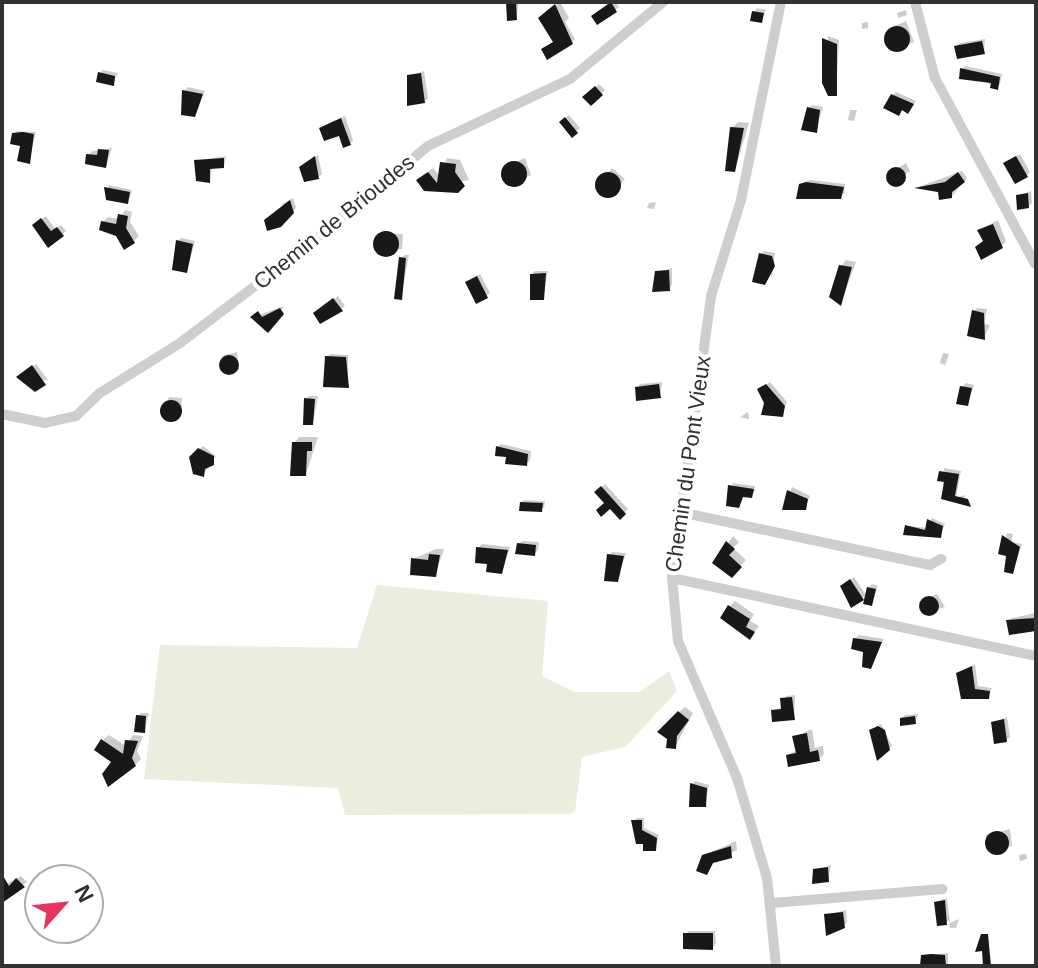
<!DOCTYPE html>
<style>
body{margin:0}
#map{position:relative;width:1038px;height:968px;overflow:hidden;background:#fff;font-family:Helvetica,sans-serif}
div>[style]{position:absolute}
[style*='--x']{left:calc(var(--x)*1px);top:calc(var(--y)*1px);width:calc(var(--w)*1px);rotate:calc(var(--a)*1deg)}
.green>*{inset:0;background:#e9eedf}
.shadow>*{inset:0;background:#0003}
.building>*{inset:0;background:#181818}
.round{border-radius:50%}
.street>*{height:10px;margin:-5px;padding:0 5px;transform-origin:5px;border-radius:5px;background:#cecece}
span{translate:-50% -50%;white-space:nowrap;text-align:center;line-height:1.15;-webkit-text-stroke:8px #fff;paint-order:stroke}
.street-label{font-size:22px;color:#313131}
.frame{position:absolute;inset:0;border:4px solid #313131;pointer-events:none}
.north{position:absolute;left:24px;top:864px;width:80px;height:80px;box-sizing:border-box;background:#fff;border:2px solid #adadad;border-radius:50%;rotate:63deg;font-size:22px;font-weight:700;line-height:32px;text-align:center;color:#313131}
.north::after{content:'';display:block;margin:auto;width:28px;height:36px;background:#e7345c;clip-path:polygon(50% 0,100% 100%,50% 72%,0 100%)}
</style>
<div id="map">
<div class="green">
<i style="clip-path:polygon(377px 585px,548px 601px,542px 676px,575px 692px,640px 692px,669px 671px,677px 691px,625px 747px,582px 757px,575px 811px,569px 814px,345px 815px,338px 788px,144px 779px,160px 645px,357px 648px)"></i>
</div>
<div class="shadow">
<i style="clip-path:polygon(509px 2px,519px 2px,516px 18px)"></i>
<i style="clip-path:polygon(560px 2px,569px 18px,565px 22px,575px 39px,572px 42px,555px 42px,544px 14px)"></i>
<i style="clip-path:polygon(616px 2px,619px 7px,597px 22px,597px 13px)"></i>
<i style="clip-path:polygon(757px 8px,766px 10px,761px 21px,754px 12px)"></i>
<i style="clip-path:polygon(906px 10px,907px 15px,898px 18px,897px 13px)"></i>
<i style="clip-path:polygon(906px 21px,914px 42px,890px 51px,888px 29px)"></i>
<i style="clip-path:polygon(868px 22px,868px 28px,862px 29px,862px 23px)"></i>
<i style="clip-path:polygon(828px 36px,839px 40px,836px 94px,824px 82px)"></i>
<i style="clip-path:polygon(985px 39px,984px 52px,956px 46px,960px 43px)"></i>
<i style="clip-path:polygon(965px 66px,1002px 74px,1000px 84px,997px 88px,962px 69px)"></i>
<i style="clip-path:polygon(103px 70px,118px 73px,113px 84px,100px 73px)"></i>
<i style="clip-path:polygon(424px 71px,428px 98px,425px 101px,409px 76px)"></i>
<i style="clip-path:polygon(599px 84px,605px 90px,591px 104px,585px 97px)"></i>
<i style="clip-path:polygon(188px 87px,205px 91px,194px 115px,184px 91px)"></i>
<i style="clip-path:polygon(896px 92px,916px 101px,911px 108px,893px 95px)"></i>
<i style="clip-path:polygon(812px 105px,823px 107px,816px 131px,809px 108px)"></i>
<i style="clip-path:polygon(850px 110px,857px 110px,854px 121px,848px 120px)"></i>
<i style="clip-path:polygon(569px 115px,580px 128px,572px 135px,562px 122px)"></i>
<i style="clip-path:polygon(345px 116px,353px 140px,350px 144px,325px 125px)"></i>
<i style="clip-path:polygon(738px 122px,749px 123px,735px 170px,732px 128px)"></i>
<i style="clip-path:polygon(17px 131px,36px 132px,29px 161px,14px 134px)"></i>
<i style="clip-path:polygon(112px 148px,106px 166px,88px 155px,92px 151px)"></i>
<i style="clip-path:polygon(1020px 154px,1030px 172px,1027px 175px,1009px 160px)"></i>
<i style="clip-path:polygon(318px 155px,322px 174px,318px 177px,305px 164px)"></i>
<i style="clip-path:polygon(226px 156px,224px 166px,212px 167px,210px 181px,196px 161px)"></i>
<i style="clip-path:polygon(447px 158px,460px 160px,469px 180px,425px 188px,423px 176px,433px 168px,440px 176px)"></i>
<i style="clip-path:polygon(525px 158px,531px 175px,509px 185px,503px 167px)"></i>
<i style="clip-path:polygon(906px 163px,910px 171px,891px 186px,886px 175px)"></i>
<i style="clip-path:polygon(612px 168px,625px 179px,609px 197px,597px 187px)"></i>
<i style="clip-path:polygon(962px 171px,967px 178px,952px 196px,918px 187px)"></i>
<i style="clip-path:polygon(810px 180px,845px 184px,844px 194px,801px 185px)"></i>
<i style="clip-path:polygon(109px 185px,132px 190px,130px 198px,105px 194px)"></i>
<i style="clip-path:polygon(1031px 191px,1032px 203px,1028px 207px,1018px 196px)"></i>
<i style="clip-path:polygon(293px 198px,296px 208px,280px 225px,282px 204px)"></i>
<i style="clip-path:polygon(656px 202px,654px 209px,647px 208px,649px 203px)"></i>
<i style="clip-path:polygon(125px 210px,132px 212px,130px 222px,139px 236px,134px 241px,103px 222px,108px 217px,119px 219px)"></i>
<i style="clip-path:polygon(46px 216px,55px 229px,61px 225px,66px 231px,48px 245px,38px 222px)"></i>
<i style="clip-path:polygon(998px 220px,1006px 241px,1002px 246px,979px 230px)"></i>
<i style="clip-path:polygon(378px 233px,403px 234px,402px 249px,374px 251px)"></i>
<i style="clip-path:polygon(181px 238px,195px 241px,187px 271px,178px 241px)"></i>
<i style="clip-path:polygon(764px 251px,775px 253px,772px 277px,761px 254px)"></i>
<i style="clip-path:polygon(405px 255px,409px 255px,401px 298px,401px 258px)"></i>
<i style="clip-path:polygon(846px 260px,856px 262px,841px 303px,841px 266px)"></i>
<i style="clip-path:polygon(672px 268px,672px 285px,669px 289px,657px 272px)"></i>
<i style="clip-path:polygon(535px 271px,548px 271px,543px 298px,532px 274px)"></i>
<i style="clip-path:polygon(480px 274px,490px 293px,486px 296px,467px 282px)"></i>
<i style="clip-path:polygon(338px 296px,345px 306px,341px 309px,319px 310px)"></i>
<i style="clip-path:polygon(284px 306px,274px 320px,277px 324px,265px 331px,253px 317px)"></i>
<i style="clip-path:polygon(977px 308px,987px 309px,984px 324px,990px 325px,984px 338px,974px 311px)"></i>
<i style="clip-path:polygon(237px 352px,239px 370px,226px 374px,222px 356px)"></i>
<i style="clip-path:polygon(943px 353px,949px 354px,945px 365px,940px 363px)"></i>
<i style="clip-path:polygon(330px 354px,348px 355px,348px 386px,327px 357px)"></i>
<i style="clip-path:polygon(36px 364px,48px 380px,23px 383px,19px 377px)"></i>
<i style="clip-path:polygon(662px 382px,660px 396px,637px 388px,640px 384px)"></i>
<i style="clip-path:polygon(770px 382px,787px 402px,782px 414px,766px 403px,759px 389px)"></i>
<i style="clip-path:polygon(966px 383px,974px 385px,967px 404px,962px 387px)"></i>
<i style="clip-path:polygon(309px 396px,318px 396px,313px 423px,306px 399px)"></i>
<i style="clip-path:polygon(169px 397px,182px 398px,180px 418px,162px 417px)"></i>
<i style="clip-path:polygon(748px 412px,749px 419px,740px 417px)"></i>
<i style="clip-path:polygon(299px 437px,318px 437px,306px 474px,294px 443px)"></i>
<i style="clip-path:polygon(501px 444px,531px 451px,530px 460px,526px 464px,508px 455px,498px 447px)"></i>
<i style="clip-path:polygon(203px 446px,216px 456px,203px 475px,191px 457px)"></i>
<i style="clip-path:polygon(944px 468px,961px 471px,956px 498px,964px 495px,968px 506px,943px 498px)"></i>
<i style="clip-path:polygon(732px 483px,755px 486px,754px 493px,744px 495px,738px 506px)"></i>
<i style="clip-path:polygon(605px 484px,628px 509px,620px 517px,597px 492px)"></i>
<i style="clip-path:polygon(792px 487px,810px 496px,805px 508px,785px 508px)"></i>
<i style="clip-path:polygon(524px 500px,545px 501px,544px 508px,522px 502px)"></i>
<i style="clip-path:polygon(932px 518px,945px 524px,940px 536px,907px 526px,928px 528px)"></i>
<i style="clip-path:polygon(1007px 533px,1013px 534px,1011px 542px,1022px 544px,1013px 572px,1008px 554px,1001px 553px)"></i>
<i style="clip-path:polygon(733px 536px,739px 542px,733px 548px,746px 560px,732px 575px,715px 562px)"></i>
<i style="clip-path:polygon(522px 541px,539px 542px,538px 550px,534px 554px,519px 544px)"></i>
<i style="clip-path:polygon(482px 544px,510px 547px,502px 572px,478px 548px)"></i>
<i style="clip-path:polygon(436px 549px,444px 549px,435px 575px,413px 559px)"></i>
<i style="clip-path:polygon(612px 552px,626px 553px,617px 580px,609px 555px)"></i>
<i style="clip-path:polygon(854px 577px,866px 595px,851px 605px,846px 583px)"></i>
<i style="clip-path:polygon(872px 584px,878px 586px,872px 603px,869px 588px)"></i>
<i style="clip-path:polygon(937px 594px,945px 607px,922px 614px,919px 602px)"></i>
<i style="clip-path:polygon(735px 601px,754px 614px,750px 621px,759px 626px,750px 638px,730px 606px)"></i>
<i style="clip-path:polygon(1036px 613px,1036px 626px,1009px 621px,1012px 618px)"></i>
<i style="clip-path:polygon(859px 635px,884px 639px,870px 666px,855px 639px)"></i>
<i style="clip-path:polygon(975px 664px,978px 686px,992px 688px,988px 697px,962px 697px,958px 674px)"></i>
<i style="clip-path:polygon(795px 695px,794px 718px,773px 711px,783px 707px,786px 696px)"></i>
<i style="clip-path:polygon(685px 707px,693px 713px,675px 747px,664px 726px)"></i>
<i style="clip-path:polygon(141px 713px,149px 713px,144px 731px,138px 716px)"></i>
<i style="clip-path:polygon(918px 714px,915px 722px,902px 718px,905px 715px)"></i>
<i style="clip-path:polygon(1007px 717px,1010px 737px,1006px 740px,993px 722px)"></i>
<i style="clip-path:polygon(881px 724px,892px 746px,878px 757px,871px 730px)"></i>
<i style="clip-path:polygon(812px 729px,815px 748px,823px 746px,824px 754px,819px 759px,788px 755px,797px 750px,794px 737px)"></i>
<i style="clip-path:polygon(109px 735px,126px 746px,133px 735px,143px 736px,137px 751px,141px 759px,135px 765px,114px 761px,103px 740px)"></i>
<i style="clip-path:polygon(695px 781px,709px 785px,705px 805px,692px 784px)"></i>
<i style="clip-path:polygon(637px 818px,644px 818px,644px 828px,659px 835px,655px 849px,645px 842px,634px 821px)"></i>
<i style="clip-path:polygon(1010px 829px,1012px 846px,991px 854px,986px 835px)"></i>
<i style="clip-path:polygon(736px 841px,737px 850px,715px 860px,706px 873px,703px 856px)"></i>
<i style="clip-path:polygon(1026px 854px,1027px 859px,1020px 861px,1019px 855px)"></i>
<i style="clip-path:polygon(831px 865px,828px 880px,816px 871px)"></i>
<i style="clip-path:polygon(21px 876px,27px 882px,2px 900px,2px 886px)"></i>
<i style="clip-path:polygon(947px 898px,950px 923px,959px 919px,956px 928px,950px 928px,949px 920px,946px 923px,936px 902px)"></i>
<i style="clip-path:polygon(846px 910px,847px 923px,828px 933px,826px 915px)"></i>
<i style="clip-path:polygon(689px 931px,715px 931px,716px 944px,712px 948px,685px 934px)"></i>
<i style="clip-path:polygon(948px 953px,948px 966px,923px 966px,927px 955px)"></i>
</div>
<div class="building">
<i style="clip-path:polygon(506px 2px,516px 2px,517px 20px,507px 21px)"></i>
<i style="clip-path:polygon(611px 2px,617px 12px,597px 25px,591px 16px)"></i>
<i style="clip-path:polygon(555px 4px,573px 44px,547px 60px,541px 49px,553px 42px,538px 18px)"></i>
<i style="clip-path:polygon(752px 11px,764px 13px,762px 23px,750px 21px)"></i>
<i class="round" style="left:884px;top:26px;width:26px;height:26px"></i>
<i style="clip-path:polygon(822px 38px,837px 44px,837px 96px,828px 96px,822px 83px)"></i>
<i style="clip-path:polygon(982px 41px,985px 54px,957px 59px,954px 46px)"></i>
<i style="clip-path:polygon(960px 68px,1000px 77px,998px 90px,990px 88px,991px 83px,959px 79px)"></i>
<i style="clip-path:polygon(98px 72px,115px 76px,114px 86px,96px 82px)"></i>
<i style="clip-path:polygon(421px 73px,425px 103px,407px 106px,407px 75px)"></i>
<i style="clip-path:polygon(595px 86px,603px 95px,591px 106px,582px 97px)"></i>
<i style="clip-path:polygon(182px 90px,203px 94px,195px 117px,181px 115px)"></i>
<i style="clip-path:polygon(891px 94px,914px 104px,908px 114px,902px 110px,899px 116px,883px 108px)"></i>
<i style="clip-path:polygon(807px 107px,820px 110px,817px 133px,801px 130px)"></i>
<i style="clip-path:polygon(565px 117px,578px 133px,572px 138px,559px 122px)"></i>
<i style="clip-path:polygon(341px 118px,351px 145px,343px 148px,339px 136px,324px 141px,319px 128px)"></i>
<i style="clip-path:polygon(730px 127px,744px 128px,735px 172px,725px 171px)"></i>
<i style="clip-path:polygon(23px 132px,34px 134px,30px 164px,17px 161px,20px 146px,10px 144px,12px 133px)"></i>
<i style="clip-path:polygon(98px 149px,109px 150px,106px 168px,85px 164px,86px 154px,97px 155px)"></i>
<i style="clip-path:polygon(315px 156px,319px 179px,304px 182px,299px 167px)"></i>
<i style="clip-path:polygon(1016px 156px,1028px 177px,1015px 184px,1003px 163px)"></i>
<i style="clip-path:polygon(224px 158px,224px 168px,210px 169px,210px 183px,196px 181px,194px 160px)"></i>
<i class="round" style="left:501px;top:161px;width:26px;height:26px"></i>
<i style="clip-path:polygon(440px 162px,456px 164px,455px 172px,465px 186px,458px 193px,424px 191px,416px 180px,428px 172px,437px 183px)"></i>
<i class="round" style="left:886px;top:167px;width:20px;height:20px"></i>
<i style="clip-path:polygon(958px 172px,965px 182px,952px 192px,952px 198px,939px 200px,938px 192px,914px 188px,945px 182px)"></i>
<i class="round" style="left:595px;top:172px;width:26px;height:26px"></i>
<i style="clip-path:polygon(806px 182px,844px 187px,841px 199px,796px 199px,799px 184px)"></i>
<i style="clip-path:polygon(104px 187px,130px 192px,128px 204px,106px 200px)"></i>
<i style="clip-path:polygon(1028px 193px,1029px 208px,1017px 210px,1016px 195px)"></i>
<i style="clip-path:polygon(290px 200px,294px 213px,281px 227px,267px 231px,264px 220px)"></i>
<i style="clip-path:polygon(118px 214px,128px 216px,126px 228px,135px 243px,124px 250px,116px 236px,99px 230px,101px 221px,116px 224px)"></i>
<i style="clip-path:polygon(41px 218px,51px 231px,57px 227px,64px 236px,48px 248px,32px 225px)"></i>
<i style="clip-path:polygon(993px 224px,1003px 248px,981px 260px,975px 247px,983px 241px,977px 230px)"></i>
<i class="round" style="left:373px;top:231px;width:26px;height:26px"></i>
<i style="clip-path:polygon(176px 240px,193px 244px,187px 273px,172px 270px)"></i>
<i style="clip-path:polygon(759px 253px,772px 256px,775px 266px,765px 285px,752px 282px)"></i>
<i style="clip-path:polygon(399px 257px,406px 258px,402px 300px,394px 299px)"></i>
<i style="clip-path:polygon(839px 265px,852px 267px,841px 306px,829px 297px)"></i>
<i style="clip-path:polygon(669px 270px,670px 291px,652px 292px,655px 271px)"></i>
<i style="clip-path:polygon(546px 273px,544px 300px,530px 300px,530px 274px)"></i>
<i style="clip-path:polygon(477px 276px,488px 298px,476px 304px,465px 282px)"></i>
<i style="clip-path:polygon(333px 298px,343px 311px,320px 324px,313px 313px)"></i>
<i style="clip-path:polygon(280px 308px,284px 314px,268px 333px,250px 317px,258px 311px,262px 317px)"></i>
<i style="clip-path:polygon(972px 310px,984px 313px,985px 340px,967px 336px)"></i>
<i class="round" style="left:219px;top:355px;width:20px;height:20px"></i>
<i style="clip-path:polygon(325px 356px,346px 357px,349px 388px,323px 387px)"></i>
<i style="clip-path:polygon(32px 365px,46px 385px,35px 392px,16px 377px)"></i>
<i style="clip-path:polygon(659px 384px,661px 398px,636px 401px,635px 387px)"></i>
<i style="clip-path:polygon(766px 384px,785px 406px,783px 417px,761px 415px,764px 403px,757px 389px)"></i>
<i style="clip-path:polygon(960px 386px,972px 388px,968px 406px,956px 404px)"></i>
<i style="clip-path:polygon(304px 398px,315px 399px,313px 425px,303px 425px)"></i>
<i class="round" style="left:160px;top:400px;width:22px;height:22px"></i>
<i style="clip-path:polygon(292px 442px,312px 442px,312px 451px,307px 451px,306px 476px,290px 476px)"></i>
<i style="clip-path:polygon(496px 446px,528px 454px,527px 466px,505px 464px,506px 457px,495px 456px)"></i>
<i style="clip-path:polygon(198px 448px,214px 456px,214px 465px,205px 469px,204px 477px,193px 474px,189px 457px)"></i>
<i style="clip-path:polygon(939px 471px,959px 474px,954px 501px,955px 496px,968px 499px,971px 507px,941px 499px,944px 482px,937px 481px)"></i>
<i style="clip-path:polygon(728px 485px,754px 489px,752px 498px,743px 497px,739px 508px,726px 506px)"></i>
<i style="clip-path:polygon(601px 486px,626px 514px,620px 520px,610px 509px,601px 517px,596px 510px,604px 503px,594px 492px)"></i>
<i style="clip-path:polygon(787px 490px,808px 499px,806px 510px,782px 510px)"></i>
<i style="clip-path:polygon(520px 502px,543px 503px,542px 512px,519px 511px)"></i>
<i style="clip-path:polygon(927px 519px,943px 526px,941px 538px,903px 535px,905px 525px,925px 530px)"></i>
<i style="clip-path:polygon(1002px 535px,1020px 547px,1013px 574px,1004px 572px,1006px 556px,998px 554px)"></i>
<i style="clip-path:polygon(726px 541px,735px 549px,729px 555px,742px 567px,732px 578px,712px 563px)"></i>
<i style="clip-path:polygon(517px 543px,536px 545px,535px 556px,515px 554px)"></i>
<i style="clip-path:polygon(476px 547px,508px 550px,502px 574px,486px 572px,487px 564px,475px 563px)"></i>
<i style="clip-path:polygon(429px 554px,440px 555px,436px 577px,410px 575px,411px 558px,428px 560px)"></i>
<i style="clip-path:polygon(607px 554px,624px 556px,618px 582px,604px 581px)"></i>
<i style="clip-path:polygon(850px 579px,864px 600px,851px 608px,840px 586px)"></i>
<i style="clip-path:polygon(867px 587px,876px 589px,872px 606px,863px 604px)"></i>
<i class="round" style="left:919px;top:596px;width:20px;height:20px"></i>
<i style="clip-path:polygon(728px 605px,750px 619px,746px 627px,755px 632px,750px 640px,720px 618px)"></i>
<i style="clip-path:polygon(1036px 618px,1036px 631px,1009px 635px,1006px 620px)"></i>
<i style="clip-path:polygon(853px 638px,882px 642px,871px 669px,862px 667px,863px 652px,851px 649px)"></i>
<i style="clip-path:polygon(972px 666px,975px 689px,990px 691px,989px 699px,961px 699px,956px 673px)"></i>
<i style="clip-path:polygon(792px 697px,795px 720px,772px 722px,771px 710px,781px 709px,780px 698px)"></i>
<i style="clip-path:polygon(678px 711px,689px 720px,677px 736px,676px 749px,666px 748px,667px 739px,657px 732px)"></i>
<i style="clip-path:polygon(136px 715px,146px 716px,145px 733px,134px 732px)"></i>
<i style="clip-path:polygon(915px 716px,916px 724px,900px 726px,900px 718px)"></i>
<i style="clip-path:polygon(1004px 719px,1007px 742px,994px 744px,991px 722px)"></i>
<i style="clip-path:polygon(878px 726px,885px 730px,890px 750px,877px 761px,869px 730px)"></i>
<i style="clip-path:polygon(807px 733px,810px 752px,818px 750px,820px 761px,788px 767px,786px 755px,796px 753px,792px 736px)"></i>
<i style="clip-path:polygon(101px 739px,123px 754px,125px 740px,138px 741px,132px 758px,136px 766px,108px 787px,102px 774px,111px 762px,94px 750px)"></i>
<i style="clip-path:polygon(690px 783px,707px 788px,706px 807px,689px 807px)"></i>
<i style="clip-path:polygon(631px 820px,642px 820px,642px 830px,657px 838px,656px 851px,643px 851px,643px 844px,636px 844px)"></i>
<i class="round" style="left:985px;top:831px;width:24px;height:24px"></i>
<i style="clip-path:polygon(731px 846px,732px 858px,713px 863px,707px 875px,696px 871px,702px 855px)"></i>
<i style="clip-path:polygon(828px 867px,829px 882px,812px 884px,813px 869px)"></i>
<i style="clip-path:polygon(2px 874px,9px 886px,16px 878px,25px 887px,2px 903px)"></i>
<i style="clip-path:polygon(945px 900px,947px 925px,937px 926px,934px 902px)"></i>
<i style="clip-path:polygon(843px 912px,845px 928px,826px 936px,824px 914px)"></i>
<i style="clip-path:polygon(683px 933px,713px 933px,713px 950px,683px 949px)"></i>
<i style="clip-path:polygon(981px 934px,988px 934px,991px 966px,983px 966px,982px 951px,975px 952px)"></i>
<i style="clip-path:polygon(931px 954px,945px 955px,946px 966px,920px 966px,921px 955px)"></i>
</div>
<div class="street">
<i style="--x:915;--y:2;--w:79;--a:75.3"></i>
<i style="--x:935;--y:78;--w:211;--a:61.7"></i>
<i style="--x:2;--y:414;--w:44;--a:11.8"></i>
<i style="--x:45;--y:423;--w:32;--a:-13"></i>
<i style="--x:76;--y:416;--w:33;--a:-44"></i>
<i style="--x:100;--y:393;--w:94;--a:-32"></i>
<i style="--x:180;--y:343;--w:146;--a:-37.2"></i>
<i style="--x:296;--y:255;--w:171;--a:-39.5"></i>
<i style="--x:428;--y:146;--w:157;--a:-25.3"></i>
<i style="--x:570;--y:79;--w:121;--a:-39.6"></i>
<i style="--x:680;--y:512;--w:256;--a:12"></i>
<i style="--x:930;--y:565;--w:13;--a:-29"></i>
<i style="--x:672;--y:578;--w:372;--a:12.1"></i>
<i style="--x:772;--y:903;--w:171;--a:-4.7"></i>
<i style="--x:776;--y:966;--w:88;--a:-95.8"></i>
<i style="--x:767;--y:878;--w:104;--a:-106.7"></i>
<i style="--x:737;--y:778;--w:149;--a:-113.3"></i>
<i style="--x:678;--y:641;--w:63;--a:-95.4"></i>
<i style="--x:672;--y:578;--w:285;--a:-82.1"></i>
<i style="--x:711;--y:296;--w:101;--a:-72.6"></i>
<i style="--x:741;--y:200;--w:202;--a:-78.6"></i>
</div>
<div class="street-label">
<span style="left:334px;top:222px;rotate:-39deg">Chemin de Brioudes</span>
<span style="left:688px;top:464px;rotate:-82deg">Chemin du Pont Vieux</span>
</div>
<div class="frame"></div>
<div class="north">N</div>
</div>
